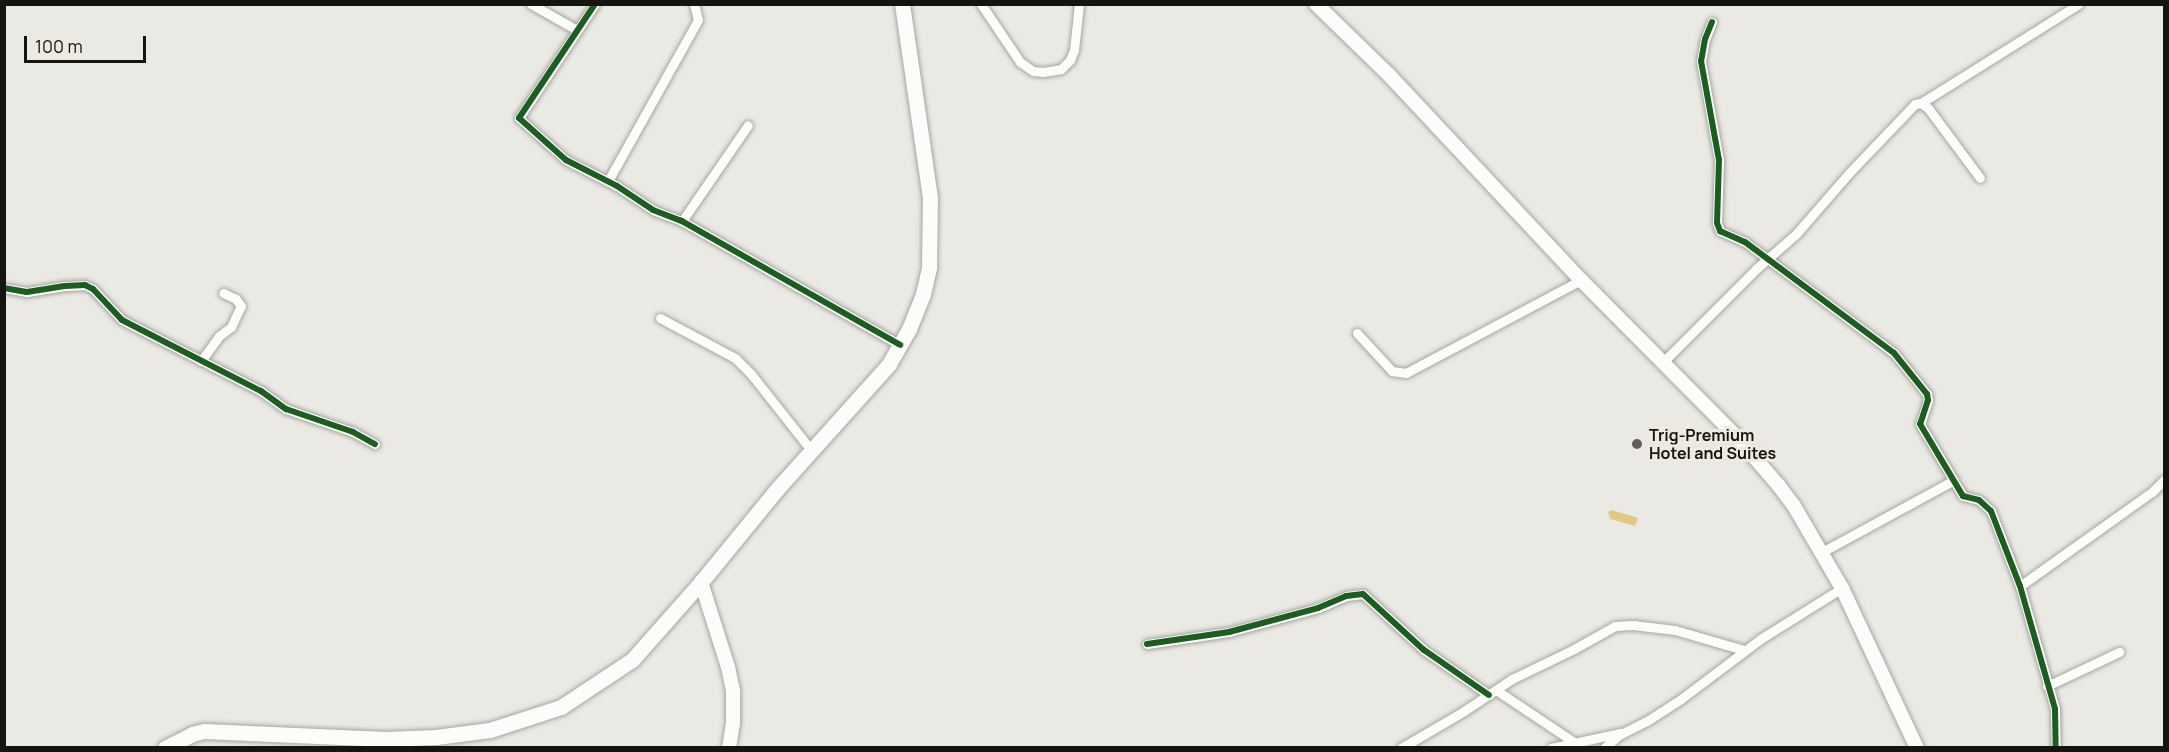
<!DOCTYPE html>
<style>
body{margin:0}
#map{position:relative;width:2169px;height:752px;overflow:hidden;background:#eae9e4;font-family:Manrope,sans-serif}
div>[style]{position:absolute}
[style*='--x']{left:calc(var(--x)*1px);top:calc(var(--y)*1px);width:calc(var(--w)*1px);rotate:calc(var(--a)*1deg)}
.water>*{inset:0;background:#e2c885}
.roads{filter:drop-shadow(0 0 2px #a7a6a2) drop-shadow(0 0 2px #a7a6a2)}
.street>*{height:9px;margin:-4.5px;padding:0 4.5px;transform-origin:4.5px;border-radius:4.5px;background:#fcfcfb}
.secondary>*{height:14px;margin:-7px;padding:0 7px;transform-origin:7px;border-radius:7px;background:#fcfcfb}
.primary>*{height:15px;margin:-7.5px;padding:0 7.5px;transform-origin:7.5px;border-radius:7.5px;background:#fcfcfb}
.cycleway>*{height:6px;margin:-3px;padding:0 3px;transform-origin:3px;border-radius:3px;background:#1b5e20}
.dots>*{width:16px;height:16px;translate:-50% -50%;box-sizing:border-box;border:3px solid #eeeae0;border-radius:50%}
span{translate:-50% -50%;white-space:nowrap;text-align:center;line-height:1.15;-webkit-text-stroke:6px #eeeae0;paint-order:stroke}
.poi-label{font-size:16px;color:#161411;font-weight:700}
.left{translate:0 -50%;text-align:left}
.frame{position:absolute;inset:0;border:6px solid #161411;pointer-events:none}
.scale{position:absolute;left:24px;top:36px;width:122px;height:27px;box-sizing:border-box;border:3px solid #161411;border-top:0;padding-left:8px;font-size:18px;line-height:21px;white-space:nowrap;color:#161411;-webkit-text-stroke:4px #eeeae0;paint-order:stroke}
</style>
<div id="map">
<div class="water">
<i style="clip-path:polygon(1612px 510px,1638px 518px,1635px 526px,1610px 519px,1608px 512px)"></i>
</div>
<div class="roads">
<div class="street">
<i style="--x:531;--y:4;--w:53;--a:29.5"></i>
<i style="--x:595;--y:4;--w:137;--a:123.7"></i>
<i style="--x:519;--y:118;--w:63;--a:41.8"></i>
<i style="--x:566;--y:160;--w:57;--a:27"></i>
<i style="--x:617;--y:186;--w:43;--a:33.7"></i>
<i style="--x:653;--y:210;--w:31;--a:21"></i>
<i style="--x:682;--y:221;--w:251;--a:29.6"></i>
<i style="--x:981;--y:4;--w:70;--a:56.1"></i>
<i style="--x:1020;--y:62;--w:16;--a:35"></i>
<i style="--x:1033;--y:71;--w:10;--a:6"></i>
<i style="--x:1043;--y:72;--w:18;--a:-9"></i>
<i style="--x:1061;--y:69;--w:13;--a:-45"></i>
<i style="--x:1070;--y:60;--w:11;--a:-68"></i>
<i style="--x:1074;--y:50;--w:46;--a:-83.8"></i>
<i style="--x:1712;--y:22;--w:18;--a:112"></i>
<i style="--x:1705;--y:39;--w:22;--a:100"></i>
<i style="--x:1701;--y:61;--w:101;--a:79.7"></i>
<i style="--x:1719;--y:160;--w:63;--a:91.8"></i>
<i style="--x:1717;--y:223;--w:9;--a:69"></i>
<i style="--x:1720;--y:231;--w:27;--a:24"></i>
<i style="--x:1745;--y:242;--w:186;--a:36.7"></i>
<i style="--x:1894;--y:353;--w:53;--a:51.2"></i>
<i style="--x:1927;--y:394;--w:6;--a:81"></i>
<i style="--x:1928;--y:400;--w:25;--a:108"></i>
<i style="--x:1920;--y:424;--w:84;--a:59.2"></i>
<i style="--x:1963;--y:496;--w:16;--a:14"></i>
<i style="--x:1979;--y:500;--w:16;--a:43"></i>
<i style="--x:1991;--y:511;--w:80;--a:68.9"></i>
<i style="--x:2020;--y:586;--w:128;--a:74.1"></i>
<i style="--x:2055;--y:709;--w:39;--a:89"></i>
<i style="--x:1921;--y:103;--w:186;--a:-32.1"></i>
<i style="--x:608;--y:181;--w:184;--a:-60.8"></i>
<i style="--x:698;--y:20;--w:16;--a:-104"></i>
<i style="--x:682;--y:221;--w:116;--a:-55.5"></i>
<i style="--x:4;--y:288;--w:23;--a:10"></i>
<i style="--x:27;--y:292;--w:38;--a:-9"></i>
<i style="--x:65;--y:286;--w:20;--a:-3"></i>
<i style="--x:85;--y:285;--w:9;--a:27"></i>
<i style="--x:93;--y:289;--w:42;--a:46.9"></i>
<i style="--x:122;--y:320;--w:156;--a:27.1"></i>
<i style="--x:261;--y:391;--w:31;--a:36"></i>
<i style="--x:286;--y:409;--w:71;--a:18.9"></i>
<i style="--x:353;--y:432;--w:25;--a:29"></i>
<i style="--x:660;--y:318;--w:85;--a:28.1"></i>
<i style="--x:735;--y:358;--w:23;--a:45"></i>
<i style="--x:751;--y:374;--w:97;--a:51.7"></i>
<i style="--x:1357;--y:333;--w:52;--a:47.4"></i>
<i style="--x:1392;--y:371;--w:14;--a:8"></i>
<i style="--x:1406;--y:373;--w:198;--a:-28"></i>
<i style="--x:201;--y:361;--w:31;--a:-54"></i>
<i style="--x:219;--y:336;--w:15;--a:-37"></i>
<i style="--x:231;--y:327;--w:23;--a:-65"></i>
<i style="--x:241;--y:306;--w:9;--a:-126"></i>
<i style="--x:236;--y:299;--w:14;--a:-155"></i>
<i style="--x:1662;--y:363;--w:134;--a:-45"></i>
<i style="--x:1757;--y:268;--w:52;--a:-41.1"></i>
<i style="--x:1796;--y:234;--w:81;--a:-49"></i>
<i style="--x:1849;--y:173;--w:95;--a:-46.3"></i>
<i style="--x:1915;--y:104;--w:6;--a:-9"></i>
<i style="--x:1921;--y:103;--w:9;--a:36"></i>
<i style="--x:1928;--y:108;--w:87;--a:53.4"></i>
<i style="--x:1822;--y:552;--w:150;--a:-28.6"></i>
<i style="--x:2020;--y:586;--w:162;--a:-35.5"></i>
<i style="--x:2152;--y:492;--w:17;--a:-45"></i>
<i style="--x:1147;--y:644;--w:83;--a:-8.3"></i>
<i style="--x:1229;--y:632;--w:92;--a:-15.1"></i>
<i style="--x:1318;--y:608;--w:30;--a:-23"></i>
<i style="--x:1346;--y:596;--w:17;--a:-7"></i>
<i style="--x:1363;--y:594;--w:83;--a:42.6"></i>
<i style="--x:1424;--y:650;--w:79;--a:34.7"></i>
<i style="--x:2047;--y:686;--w:80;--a:-25.3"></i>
<i style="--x:1496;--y:690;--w:94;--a:33.7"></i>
<i style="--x:1401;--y:748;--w:73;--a:-30.4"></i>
<i style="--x:1464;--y:711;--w:58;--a:-33.7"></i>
<i style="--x:1512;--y:679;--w:69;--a:-25.8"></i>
<i style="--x:1574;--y:649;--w:47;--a:-29.3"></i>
<i style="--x:1615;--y:626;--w:18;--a:-3"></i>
<i style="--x:1633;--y:625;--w:42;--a:6.8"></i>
<i style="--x:1675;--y:630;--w:72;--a:16.2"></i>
<i style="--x:1551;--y:748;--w:71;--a:-12.3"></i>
<i style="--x:1604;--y:748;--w:20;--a:-41"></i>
<i style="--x:1619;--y:735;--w:31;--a:-27"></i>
<i style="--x:1647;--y:721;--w:40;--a:-32.9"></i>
<i style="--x:1681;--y:699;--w:101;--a:-37"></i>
<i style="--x:1762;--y:638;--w:94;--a:-32"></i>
</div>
<div class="secondary">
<i style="--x:1316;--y:4;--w:102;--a:44.2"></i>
<i style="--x:1389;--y:75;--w:281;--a:46.9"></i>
<i style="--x:1581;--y:280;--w:220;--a:45.2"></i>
<i style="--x:1736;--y:436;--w:66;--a:49.3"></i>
<i style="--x:1779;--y:486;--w:25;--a:53"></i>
<i style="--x:1794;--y:506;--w:95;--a:59.7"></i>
<i style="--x:1842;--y:588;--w:177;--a:64.9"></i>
<i style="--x:701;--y:582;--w:89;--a:72.4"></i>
<i style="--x:728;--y:667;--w:25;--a:78"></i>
<i style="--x:733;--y:691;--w:32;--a:90"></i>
<i style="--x:733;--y:723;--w:25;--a:99"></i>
</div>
<div class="primary">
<i style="--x:165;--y:748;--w:30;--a:-27"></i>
<i style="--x:192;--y:734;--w:12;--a:-14"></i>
<i style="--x:204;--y:731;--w:182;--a:2.5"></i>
<i style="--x:386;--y:739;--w:50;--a:-2.3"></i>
<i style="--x:436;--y:737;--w:54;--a:-7.4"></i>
<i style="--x:490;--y:730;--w:75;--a:-17.9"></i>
<i style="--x:561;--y:707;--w:85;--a:-33.5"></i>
<i style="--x:632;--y:660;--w:104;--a:-48.5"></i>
<i style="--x:701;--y:582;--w:120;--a:-50.7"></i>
<i style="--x:777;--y:489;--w:168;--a:-48.1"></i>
<i style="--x:889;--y:364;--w:40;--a:-60.3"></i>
<i style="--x:909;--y:329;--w:38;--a:-68"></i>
<i style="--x:923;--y:294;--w:28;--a:-77"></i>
<i style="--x:929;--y:267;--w:69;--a:-89.2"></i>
<i style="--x:930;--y:198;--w:196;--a:-98.2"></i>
</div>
</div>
<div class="cycleway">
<i style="--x:595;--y:4;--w:137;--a:123.7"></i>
<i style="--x:519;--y:118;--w:63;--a:41.8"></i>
<i style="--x:566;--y:160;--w:57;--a:27"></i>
<i style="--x:617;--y:186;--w:43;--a:33.7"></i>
<i style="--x:653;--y:210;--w:31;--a:21"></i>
<i style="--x:682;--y:221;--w:251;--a:29.6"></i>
<i style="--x:1712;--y:22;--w:18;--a:112"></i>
<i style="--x:1705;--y:39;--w:22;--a:100"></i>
<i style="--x:1701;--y:61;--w:101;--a:79.7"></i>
<i style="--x:1719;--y:160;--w:63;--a:91.8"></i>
<i style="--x:1717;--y:223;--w:9;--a:69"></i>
<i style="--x:1720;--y:231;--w:27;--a:24"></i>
<i style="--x:1745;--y:242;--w:186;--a:36.7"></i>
<i style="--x:1894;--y:353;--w:53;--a:51.2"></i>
<i style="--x:1927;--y:394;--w:6;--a:81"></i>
<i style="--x:1928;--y:400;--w:25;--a:108"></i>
<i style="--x:1920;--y:424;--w:84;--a:59.2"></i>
<i style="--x:1963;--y:496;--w:16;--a:14"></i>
<i style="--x:1979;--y:500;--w:16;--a:43"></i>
<i style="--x:1991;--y:511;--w:80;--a:68.9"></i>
<i style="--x:2020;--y:586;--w:128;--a:74.1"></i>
<i style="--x:2055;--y:709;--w:39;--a:89"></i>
<i style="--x:4;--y:288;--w:23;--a:10"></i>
<i style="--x:27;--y:292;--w:38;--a:-9"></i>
<i style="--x:65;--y:286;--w:20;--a:-3"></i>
<i style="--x:85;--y:285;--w:9;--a:27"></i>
<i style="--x:93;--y:289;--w:42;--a:46.9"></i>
<i style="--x:122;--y:320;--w:156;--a:27.1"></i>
<i style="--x:261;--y:391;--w:31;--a:36"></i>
<i style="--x:286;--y:409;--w:71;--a:18.9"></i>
<i style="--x:353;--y:432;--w:25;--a:29"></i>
<i style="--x:1147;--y:644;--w:83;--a:-8.3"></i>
<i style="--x:1229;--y:632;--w:92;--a:-15.1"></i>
<i style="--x:1318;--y:608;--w:30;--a:-23"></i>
<i style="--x:1346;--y:596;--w:17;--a:-7"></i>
<i style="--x:1363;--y:594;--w:83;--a:42.6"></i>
<i style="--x:1424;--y:650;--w:79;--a:34.7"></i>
</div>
<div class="dots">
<i style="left:1637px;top:444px;background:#605f5b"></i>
</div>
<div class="poi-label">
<span class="left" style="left:1649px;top:444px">Trig-Premium<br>Hotel and Suites</span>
</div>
<div class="frame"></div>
<div class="scale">100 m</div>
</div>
